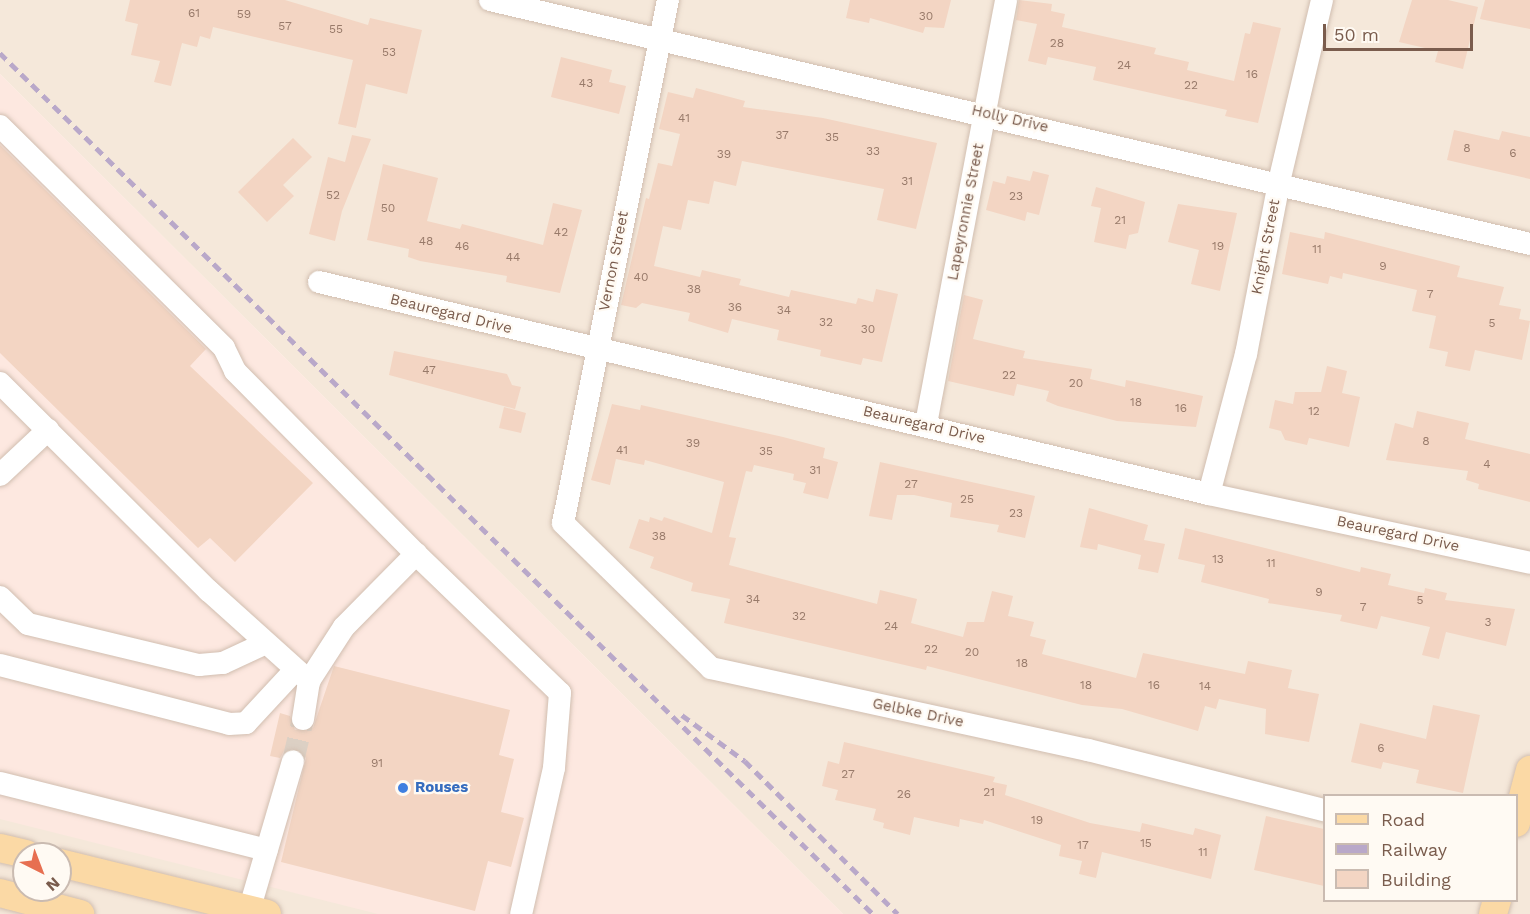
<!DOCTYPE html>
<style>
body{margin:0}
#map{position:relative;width:1530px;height:914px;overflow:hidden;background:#fdf6ec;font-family:"Work Sans",sans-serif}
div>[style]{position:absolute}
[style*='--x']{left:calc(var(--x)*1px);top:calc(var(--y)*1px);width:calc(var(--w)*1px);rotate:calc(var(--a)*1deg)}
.residential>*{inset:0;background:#f5e8da}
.commercial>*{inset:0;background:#fde8e0}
.building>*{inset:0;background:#f3d5c3}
.minor-tunnel>*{height:22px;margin-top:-11px;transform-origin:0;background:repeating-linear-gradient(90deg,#dcd0c4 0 22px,transparent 0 33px)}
.roads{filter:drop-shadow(0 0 2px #d1beb0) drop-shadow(0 0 2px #d1beb0)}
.minor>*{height:22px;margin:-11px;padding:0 11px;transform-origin:11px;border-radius:11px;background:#fff}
.major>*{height:28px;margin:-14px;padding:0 14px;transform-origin:14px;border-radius:14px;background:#fbd9a5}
.rail>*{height:4.5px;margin-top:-2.25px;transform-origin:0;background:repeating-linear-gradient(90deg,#b9a8c9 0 9px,transparent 0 15px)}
.dots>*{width:16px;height:16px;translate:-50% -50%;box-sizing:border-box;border:3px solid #fffaf3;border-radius:50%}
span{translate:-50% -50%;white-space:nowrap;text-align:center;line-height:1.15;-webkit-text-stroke:4.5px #fffaf3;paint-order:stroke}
.number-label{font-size:12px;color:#987a6a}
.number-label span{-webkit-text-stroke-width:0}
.street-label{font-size:15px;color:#7a5c4d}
.shop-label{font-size:15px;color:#366cbe;font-weight:700}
.left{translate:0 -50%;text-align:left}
.legend{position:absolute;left:1323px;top:794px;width:195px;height:108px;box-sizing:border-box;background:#fffaf3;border:2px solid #cabbb1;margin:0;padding:8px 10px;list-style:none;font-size:18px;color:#7a5c4d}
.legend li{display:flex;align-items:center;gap:12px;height:30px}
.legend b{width:30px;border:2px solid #cabbb1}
.north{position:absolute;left:12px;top:842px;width:60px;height:60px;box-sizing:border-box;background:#fffaf3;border:2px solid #cabbb1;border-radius:50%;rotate:138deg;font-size:16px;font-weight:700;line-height:24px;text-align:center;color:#7a5c4d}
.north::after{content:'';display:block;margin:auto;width:21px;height:27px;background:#e76f51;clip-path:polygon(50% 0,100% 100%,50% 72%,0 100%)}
.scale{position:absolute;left:1323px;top:24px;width:150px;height:27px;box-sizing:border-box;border:3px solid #7a5c4d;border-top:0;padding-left:8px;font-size:18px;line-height:21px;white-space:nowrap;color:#7a5c4d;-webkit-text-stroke:4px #fffaf3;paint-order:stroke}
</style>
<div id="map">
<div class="residential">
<i style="clip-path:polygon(evenodd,0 0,1530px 0,1530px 914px,843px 914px,0 74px,0 0,1324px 796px,1516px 796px,1516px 900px,1324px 900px,1324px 796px)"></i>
<i style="clip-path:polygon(evenodd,0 814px,390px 914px,0 914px,0 814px,24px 854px,60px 854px,60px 890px,24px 890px,24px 854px)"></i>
</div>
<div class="commercial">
<i style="clip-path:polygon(0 74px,843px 914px,378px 914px,0 819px)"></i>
</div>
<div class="building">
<i style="clip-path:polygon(130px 0,285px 0,368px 25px,370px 18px,422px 30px,407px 94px,366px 84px,356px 128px,338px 124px,353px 60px,213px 27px,210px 39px,200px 36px,197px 47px,182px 43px,171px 86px,154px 82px,160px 61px,131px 55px,138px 24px,125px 21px)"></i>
<i style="clip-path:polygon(850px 0,951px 0,944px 28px,925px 27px,923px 33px,870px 18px,869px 23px,846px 18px)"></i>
<i style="clip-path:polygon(1019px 0,1052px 4px,1051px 11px,1065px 14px,1062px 27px,1156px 48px,1154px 54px,1189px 62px,1187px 70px,1234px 81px,1245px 33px,1250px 34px,1253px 22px,1281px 28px,1258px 123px,1225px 116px,1227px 110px,1093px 80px,1096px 67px,1048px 57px,1046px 65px,1028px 61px,1037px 24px,1016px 20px)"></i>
<i style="clip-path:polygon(1412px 0,1448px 0,1478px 7px,1463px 69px,1435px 62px,1438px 51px,1399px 42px)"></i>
<i style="clip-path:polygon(1485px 0,1530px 0,1530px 29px,1480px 19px)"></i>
<i style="clip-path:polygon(561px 57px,612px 70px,609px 82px,626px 86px,619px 114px,551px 97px)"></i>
<i style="clip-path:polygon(696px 88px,745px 101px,743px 107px,823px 118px,937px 143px,916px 229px,877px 220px,884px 189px,742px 161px,736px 186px,714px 181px,709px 204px,688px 200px,681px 230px,663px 226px,654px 266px,700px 277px,702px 270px,723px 275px,741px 279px,739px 285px,789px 297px,791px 290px,856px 304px,858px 298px,873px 302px,876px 289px,898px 294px,882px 362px,863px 358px,861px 365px,820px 356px,821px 350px,777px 340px,779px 330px,732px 319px,728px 333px,688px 321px,690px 313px,642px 303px,636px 308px,621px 305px,646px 198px,649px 199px,658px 163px,672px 166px,680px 134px,659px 129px,668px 92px,693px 98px)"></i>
<i style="clip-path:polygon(1454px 130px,1499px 140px,1502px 131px,1530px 137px,1530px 179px,1447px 160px)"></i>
<i style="clip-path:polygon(352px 135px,371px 139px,342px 211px,335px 241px,309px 234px,328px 157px,345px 162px)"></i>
<i style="clip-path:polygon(293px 138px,312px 157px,283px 185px,294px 196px,267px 222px,238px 192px)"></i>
<i style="clip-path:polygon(0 145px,206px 349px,190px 366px,313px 483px,235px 562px,210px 538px,198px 548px,0 353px)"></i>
<i style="clip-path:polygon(383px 164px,438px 178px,427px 221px,460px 229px,462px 224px,543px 245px,553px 203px,582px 210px,560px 293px,506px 282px,507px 276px,420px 261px,408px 257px,409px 249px,367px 240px)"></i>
<i style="clip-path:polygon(1033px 171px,1049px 175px,1039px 215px,1027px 212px,1025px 221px,986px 210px,993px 181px,1005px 184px,1007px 176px,1030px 181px)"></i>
<i style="clip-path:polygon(1096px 187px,1145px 202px,1138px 233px,1129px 235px,1126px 249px,1094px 242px,1101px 208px,1091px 206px)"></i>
<i style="clip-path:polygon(1178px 204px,1237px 213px,1220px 291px,1191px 284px,1199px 250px,1168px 242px)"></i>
<i style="clip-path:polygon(1290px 232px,1324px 239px,1325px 232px,1460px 266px,1457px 277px,1504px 287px,1499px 305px,1521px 309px,1519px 319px,1530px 321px,1522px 360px,1475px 350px,1470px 371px,1445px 366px,1448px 352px,1429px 348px,1436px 316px,1412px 311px,1417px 290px,1343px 273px,1342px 279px,1330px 276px,1328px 284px,1282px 274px)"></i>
<i style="clip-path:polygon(964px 295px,983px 300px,973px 339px,1025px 351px,1023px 358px,1092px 369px,1090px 379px,1125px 387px,1126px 380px,1203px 396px,1196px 427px,1117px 421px,1058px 406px,1046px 401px,1049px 391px,1017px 384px,1014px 396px,948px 381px)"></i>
<i style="clip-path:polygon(394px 351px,507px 374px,512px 385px,521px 387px,515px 409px,389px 375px)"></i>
<i style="clip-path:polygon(1327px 366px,1347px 371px,1342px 393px,1360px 397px,1349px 447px,1309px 438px,1307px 445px,1285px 440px,1281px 431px,1269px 428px,1275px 400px,1293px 404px,1295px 392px,1321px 392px)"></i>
<i style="clip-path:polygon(612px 404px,640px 410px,641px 405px,783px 437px,825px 448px,823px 458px,838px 462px,828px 499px,803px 493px,806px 483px,793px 480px,794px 474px,754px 465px,752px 472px,746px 471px,729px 537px,736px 538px,729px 565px,877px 604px,880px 590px,917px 599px,911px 623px,963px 637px,967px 622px,984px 622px,992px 591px,1013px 596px,1008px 616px,1034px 622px,1030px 636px,1046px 640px,1042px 654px,1136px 678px,1143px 653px,1245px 674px,1248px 661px,1292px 670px,1288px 688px,1319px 694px,1309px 742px,1265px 734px,1266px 709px,1219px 699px,1216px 709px,1205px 706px,1198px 731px,1122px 709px,1082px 705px,927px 666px,926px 670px,724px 623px,730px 599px,691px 591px,693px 583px,650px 568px,654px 557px,629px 548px,639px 519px,649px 522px,650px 517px,662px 521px,664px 517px,712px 533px,724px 482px,645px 460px,644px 465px,616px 459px,610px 485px,591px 480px)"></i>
<i style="clip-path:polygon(504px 407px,526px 413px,521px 433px,499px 428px)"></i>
<i style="clip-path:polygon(1417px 411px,1469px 423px,1465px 439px,1530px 454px,1530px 502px,1478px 489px,1479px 484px,1466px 480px,1468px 471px,1386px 460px,1395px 423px,1413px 428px)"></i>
<i style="clip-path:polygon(880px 462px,1035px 496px,1025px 538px,997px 532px,999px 525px,950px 517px,952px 503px,914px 495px,897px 495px,892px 520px,869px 516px)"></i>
<i style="clip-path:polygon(1089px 508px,1148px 525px,1144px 540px,1165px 544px,1158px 573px,1138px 569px,1141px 555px,1098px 544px,1097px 550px,1080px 547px)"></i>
<i style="clip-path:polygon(1185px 528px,1360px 572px,1361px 567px,1391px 574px,1388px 585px,1424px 593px,1425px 588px,1447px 593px,1445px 600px,1515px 609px,1506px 646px,1446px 632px,1439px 659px,1422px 655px,1430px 627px,1381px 616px,1377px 629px,1340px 621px,1342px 615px,1268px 603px,1269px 599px,1201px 582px,1205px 565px,1178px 559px)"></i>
<i style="clip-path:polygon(334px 666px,510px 710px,499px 755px,514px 759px,501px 812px,524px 818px,511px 867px,488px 861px,475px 911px,281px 862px,306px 758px,296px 748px,284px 751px,280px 758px,270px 756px,280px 713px,290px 716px,295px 730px,313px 728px)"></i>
<i style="clip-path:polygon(1433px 705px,1480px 715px,1463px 793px,1416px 783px,1419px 770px,1383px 762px,1381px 769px,1351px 762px,1360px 723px,1426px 739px)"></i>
<i style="clip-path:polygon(844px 742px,995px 777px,993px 782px,1007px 785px,1005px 795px,1090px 823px,1140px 832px,1142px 823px,1193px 835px,1195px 828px,1221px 835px,1211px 879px,1102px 852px,1096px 878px,1079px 874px,1082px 861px,1059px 856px,1061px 845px,984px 820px,983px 824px,960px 819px,959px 827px,914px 817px,910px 835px,883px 828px,884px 823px,873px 820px,876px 809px,835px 800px,838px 790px,822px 786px,828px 761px,839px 764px)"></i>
<i style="clip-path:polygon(1266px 816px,1324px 829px,1324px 886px,1254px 870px)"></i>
</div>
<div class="minor-tunnel">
<i style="--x:293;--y:761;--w:43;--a:-76.6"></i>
</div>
<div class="roads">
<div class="minor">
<i style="--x:490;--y:0;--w:1068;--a:13.2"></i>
<i style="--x:668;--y:0;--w:533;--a:101.35"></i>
<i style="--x:563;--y:523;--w:207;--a:44.4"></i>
<i style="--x:711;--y:668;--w:386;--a:12.3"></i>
<i style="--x:1088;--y:750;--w:244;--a:14.3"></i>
<i style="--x:0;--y:126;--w:315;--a:44.7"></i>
<i style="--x:224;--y:348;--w:25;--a:64"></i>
<i style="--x:235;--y:371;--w:257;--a:45.3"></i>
<i style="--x:319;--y:282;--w:915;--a:13.4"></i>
<i style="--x:1209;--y:494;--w:328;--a:12.1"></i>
<i style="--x:0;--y:383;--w:295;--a:44.9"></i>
<i style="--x:209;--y:591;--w:135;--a:42"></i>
<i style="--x:926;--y:424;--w:431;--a:-79.3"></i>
<i style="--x:0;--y:475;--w:66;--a:-43.2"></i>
<i style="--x:1209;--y:494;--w:145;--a:-75.2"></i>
<i style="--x:1246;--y:354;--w:175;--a:-79.1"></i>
<i style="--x:1279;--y:182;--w:187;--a:-76.7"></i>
<i style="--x:0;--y:597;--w:39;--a:44"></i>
<i style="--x:28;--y:624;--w:176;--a:13.5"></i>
<i style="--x:199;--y:665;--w:24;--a:-5"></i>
<i style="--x:223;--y:663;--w:45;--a:-24.9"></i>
<i style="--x:0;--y:665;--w:236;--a:14.4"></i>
<i style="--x:229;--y:724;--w:17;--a:-3"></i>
<i style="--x:246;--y:723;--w:72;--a:-47.2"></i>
<i style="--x:303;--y:719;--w:38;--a:-81"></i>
<i style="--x:309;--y:681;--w:64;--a:-57.1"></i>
<i style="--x:344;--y:627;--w:103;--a:-45.4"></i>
<i style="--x:416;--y:554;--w:200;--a:44"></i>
<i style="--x:560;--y:693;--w:75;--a:94.6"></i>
<i style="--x:554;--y:768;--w:150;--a:102.7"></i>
<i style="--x:0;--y:783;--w:275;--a:14.1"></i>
<i style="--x:248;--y:914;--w:159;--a:-73.6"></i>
</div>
<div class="major">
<i style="--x:1516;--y:823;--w:55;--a:-75.2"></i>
<i style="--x:0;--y:848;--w:27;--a:13"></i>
<i style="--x:60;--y:863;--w:213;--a:13.8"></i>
<i style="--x:0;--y:893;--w:83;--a:14.7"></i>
<i style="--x:1493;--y:914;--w:15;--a:-74"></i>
</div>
</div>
<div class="rail">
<i style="--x:0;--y:53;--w:1226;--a:44.6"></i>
<i style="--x:682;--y:715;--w:78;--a:36.1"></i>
<i style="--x:745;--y:761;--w:216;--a:45"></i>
</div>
<div class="dots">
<i style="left:403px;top:788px;background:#3f7fe0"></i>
</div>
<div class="number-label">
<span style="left:194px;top:14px">61</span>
<span style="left:244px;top:15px">59</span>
<span style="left:926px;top:17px">30</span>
<span style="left:285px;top:27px">57</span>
<span style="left:336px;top:30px">55</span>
<span style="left:1057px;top:44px">28</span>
<span style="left:389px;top:53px">53</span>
<span style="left:1124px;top:66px">24</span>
<span style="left:1252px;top:75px">16</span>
<span style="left:586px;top:84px">43</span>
<span style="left:1191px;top:86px">22</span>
<span style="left:684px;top:119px">41</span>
<span style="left:782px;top:136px">37</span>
<span style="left:832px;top:138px">35</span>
<span style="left:1467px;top:149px">8</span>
<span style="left:873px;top:152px">33</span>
<span style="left:1513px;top:154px">6</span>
<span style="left:724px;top:155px">39</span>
<span style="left:907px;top:182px">31</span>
<span style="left:333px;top:196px">52</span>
<span style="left:1016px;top:197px">23</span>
<span style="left:388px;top:209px">50</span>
<span style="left:1120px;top:221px">21</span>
<span style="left:561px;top:233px">42</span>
<span style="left:426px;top:242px">48</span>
<span style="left:462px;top:247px">46</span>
<span style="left:1218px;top:247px">19</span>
<span style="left:1317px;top:250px">11</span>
<span style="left:513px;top:258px">44</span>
<span style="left:1383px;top:267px">9</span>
<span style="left:641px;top:278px">40</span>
<span style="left:694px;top:290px">38</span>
<span style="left:1430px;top:295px">7</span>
<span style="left:735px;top:308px">36</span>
<span style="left:784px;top:311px">34</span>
<span style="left:826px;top:323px">32</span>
<span style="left:1492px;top:324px">5</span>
<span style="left:868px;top:330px">30</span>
<span style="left:429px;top:371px">47</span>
<span style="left:1009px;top:376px">22</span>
<span style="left:1076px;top:384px">20</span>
<span style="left:1136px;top:403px">18</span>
<span style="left:1181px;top:409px">16</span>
<span style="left:1314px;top:412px">12</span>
<span style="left:1426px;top:442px">8</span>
<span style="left:693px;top:444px">39</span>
<span style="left:622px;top:451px">41</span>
<span style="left:766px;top:452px">35</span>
<span style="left:1487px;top:465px">4</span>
<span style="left:815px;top:471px">31</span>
<span style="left:911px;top:485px">27</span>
<span style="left:967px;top:500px">25</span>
<span style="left:1016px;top:514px">23</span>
<span style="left:659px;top:537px">38</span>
<span style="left:1218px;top:560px">13</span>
<span style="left:1271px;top:564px">11</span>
<span style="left:1319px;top:593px">9</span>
<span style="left:753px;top:600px">34</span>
<span style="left:1420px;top:601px">5</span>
<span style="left:1363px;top:608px">7</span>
<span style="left:799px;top:617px">32</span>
<span style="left:1488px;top:623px">3</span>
<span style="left:891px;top:627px">24</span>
<span style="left:931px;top:650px">22</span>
<span style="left:972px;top:653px">20</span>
<span style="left:1022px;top:664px">18</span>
<span style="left:1086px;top:686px">18</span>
<span style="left:1154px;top:686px">16</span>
<span style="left:1205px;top:687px">14</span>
<span style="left:1381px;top:749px">6</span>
<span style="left:377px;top:764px">91</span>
<span style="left:848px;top:775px">27</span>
<span style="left:989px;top:793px">21</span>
<span style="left:904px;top:795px">26</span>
<span style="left:1037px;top:821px">19</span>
<span style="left:1146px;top:844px">15</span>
<span style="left:1083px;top:846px">17</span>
<span style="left:1203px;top:853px">11</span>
</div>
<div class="street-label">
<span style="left:1010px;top:119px;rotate:13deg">Holly Drive</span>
<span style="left:966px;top:212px;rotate:-79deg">Lapeyronnie Street</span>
<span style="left:1266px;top:247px;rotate:-79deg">Knight Street</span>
<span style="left:614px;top:261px;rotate:-79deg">Vernon Street</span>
<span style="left:451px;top:314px;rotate:14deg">Beauregard Drive</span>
<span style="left:924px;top:425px;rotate:13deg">Beauregard Drive</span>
<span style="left:1398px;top:534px;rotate:12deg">Beauregard Drive</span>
<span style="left:918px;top:713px;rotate:12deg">Gelbke Drive</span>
</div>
<div class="shop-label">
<span class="left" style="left:415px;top:788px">Rouses</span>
</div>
<ul class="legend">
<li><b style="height:8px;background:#fbd9a5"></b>Road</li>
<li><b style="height:8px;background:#b9a8c9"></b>Railway</li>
<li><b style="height:16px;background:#f3d5c3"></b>Building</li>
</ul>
<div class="north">N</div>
<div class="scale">50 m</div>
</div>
